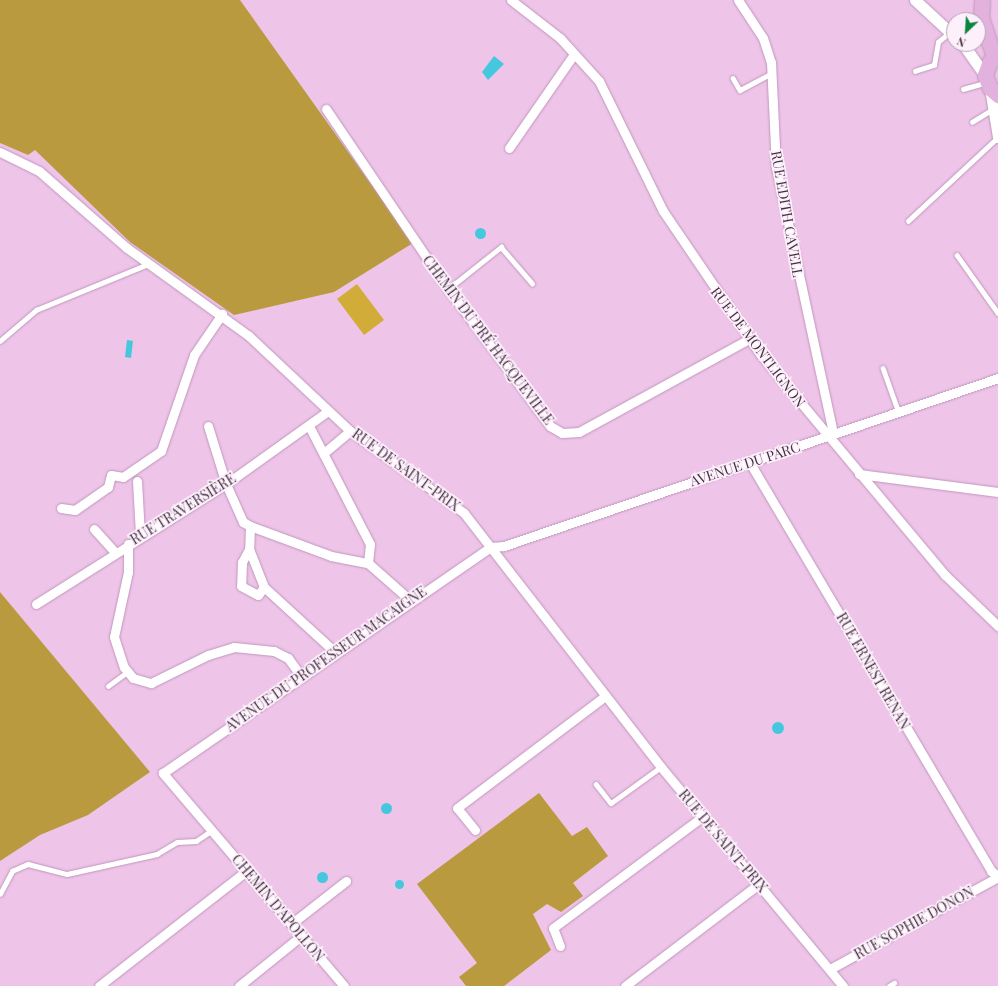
<!DOCTYPE html>
<meta charset="utf-8">
<style>
body{margin:0}
#map{position:relative;width:998px;height:986px;overflow:hidden;background:#eec4e9;font-family:"Playfair Display",serif}
div>[style]{position:absolute}
[style*='--x']{left:calc(var(--x)*1px);top:calc(var(--y)*1px);width:calc(var(--w)*1px);rotate:calc(var(--a)*1deg)}
.green>*{inset:0;background:#d1ac39}
.forest>*{inset:0;background:#b99a3f}
.water>*{inset:0;background:#45c8de}
.round{border-radius:50%}
.roads{filter:drop-shadow(0 0 1px #c097bb) drop-shadow(0 0 1px #c097bb)}
.service>*{height:4.5px;margin:-2.25px;padding:0 2.25px;transform-origin:2.25px;border-radius:2.25px;background:#fff}
.minor>*{height:9px;margin:-4.5px;padding:0 4.5px;transform-origin:4.5px;border-radius:4.5px;background:#fff}
.tertiary>*{height:11px;margin:-5.5px;padding:0 5.5px;transform-origin:5.5px;border-radius:5.5px;background:#fff}
.primary>*{height:15px;margin:-7.5px;padding:0 7.5px;transform-origin:7.5px;border-radius:7.5px;background:#e2b1dd}
span{translate:-50% -50%;white-space:nowrap;text-align:center;line-height:1.15;-webkit-text-stroke:3.5px #fdf0fb;paint-order:stroke}
.street-label{font-size:14px;color:#41303f}
.north{position:absolute;left:946px;top:12px;width:40px;height:40px;box-sizing:border-box;background:#fdf0fb;border:1px solid #b2a3b0;border-radius:50%;rotate:205deg;font-size:11px;font-weight:700;line-height:16px;text-align:center;color:#41303f}
.north::after{content:'';display:block;margin:auto;width:14px;height:18px;background:#0a853e;clip-path:polygon(50% 0,100% 100%,50% 72%,0 100%)}
</style>
<div id="map">
<div class="green">
<i style="clip-path:polygon(357px 284px,384px 320px,364px 335px,337px 299px)"></i>
</div>
<div class="forest">
<i style="clip-path:polygon(0 0,240px 0,413px 243px,334px 292px,234px 315px,130px 242px,35px 150px,28px 155px,0 143px)"></i>
<i style="clip-path:polygon(0 592px,150px 772px,88px 815px,40px 835px,0 861px)"></i>
<i style="clip-path:polygon(539px 793px,572px 836px,587px 827px,608px 856px,573px 883px,583px 896px,561px 912px,547px 904px,533px 914px,551px 950px,504px 986px,466px 986px,459px 977px,477px 963px,417px 884px)"></i>
</div>
<div class="water">
<i style="clip-path:polygon(494px 56px,504px 64px,488px 80px,482px 72px)"></i>
<i class="round" style="left:474.5px;top:227.5px;width:11px;height:11px"></i>
<i style="clip-path:polygon(127px 340px,133px 341px,131px 358px,125px 357px)"></i>
<i class="round" style="left:772px;top:722px;width:12px;height:12px"></i>
<i class="round" style="left:380.5px;top:802.5px;width:11px;height:11px"></i>
<i class="round" style="left:316.5px;top:871.5px;width:11px;height:11px"></i>
<i class="round" style="left:394.5px;top:879.5px;width:9px;height:9px"></i>
</div>
<div class="roads">
<div class="service">
<i style="--x:915;--y:71;--w:20;--a:-18"></i>
<i style="--x:934;--y:65;--w:23;--a:-80"></i>
<i style="--x:938;--y:42;--w:16;--a:-40"></i>
<i style="--x:733;--y:78;--w:14;--a:60"></i>
<i style="--x:740;--y:90;--w:36;--a:-28"></i>
<i style="--x:963;--y:89;--w:22;--a:-16"></i>
<i style="--x:972;--y:122;--w:22;--a:-32"></i>
<i style="--x:908;--y:221;--w:123;--a:-43"></i>
<i style="--x:957;--y:255;--w:71;--a:54.7"></i>
<i style="--x:448;--y:289;--w:68;--a:-38.4"></i>
<i style="--x:501;--y:247;--w:48;--a:49.3"></i>
<i style="--x:0;--y:341;--w:48;--a:-40.7"></i>
<i style="--x:36;--y:310;--w:121;--a:-22.3"></i>
<i style="--x:883;--y:368;--w:45;--a:70.3"></i>
<i style="--x:108;--y:686;--w:24;--a:-36"></i>
<i style="--x:596;--y:784;--w:24;--a:52"></i>
<i style="--x:611;--y:803;--w:62;--a:-35.8"></i>
<i style="--x:0;--y:894;--w:26;--a:-62"></i>
<i style="--x:12;--y:871;--w:17;--a:-24"></i>
<i style="--x:28;--y:864;--w:40;--a:14.4"></i>
<i style="--x:67;--y:874;--w:92;--a:-12.5"></i>
<i style="--x:157;--y:854;--w:23;--a:-31"></i>
<i style="--x:177;--y:842;--w:19;--a:-3"></i>
<i style="--x:196;--y:841;--w:18;--a:-34"></i>
<i style="--x:889;--y:986;--w:6;--a:-31"></i>
</div>
<div class="minor">
<i style="--x:511;--y:0;--w:62;--a:37.8"></i>
<i style="--x:560;--y:38;--w:58;--a:47.8"></i>
<i style="--x:599;--y:81;--w:145;--a:63.8"></i>
<i style="--x:663;--y:211;--w:174;--a:55.8"></i>
<i style="--x:761;--y:355;--w:287;--a:50.1"></i>
<i style="--x:945;--y:575;--w:74;--a:43.9"></i>
<i style="--x:738;--y:0;--w:45;--a:56.7"></i>
<i style="--x:763;--y:38;--w:25;--a:72"></i>
<i style="--x:771;--y:62;--w:105;--a:87.3"></i>
<i style="--x:776;--y:167;--w:272;--a:77.9"></i>
<i style="--x:326;--y:109;--w:217;--a:55.9"></i>
<i style="--x:448;--y:289;--w:171;--a:53.3"></i>
<i style="--x:550;--y:426;--w:14;--a:30"></i>
<i style="--x:562;--y:433;--w:17;--a:-3"></i>
<i style="--x:579;--y:432;--w:194;--a:-28.7"></i>
<i style="--x:509;--y:148;--w:114;--a:-55.3"></i>
<i style="--x:0;--y:152;--w:43;--a:26"></i>
<i style="--x:39;--y:171;--w:117;--a:41.2"></i>
<i style="--x:127;--y:248;--w:150;--a:35.8"></i>
<i style="--x:249;--y:336;--w:139;--a:43.2"></i>
<i style="--x:350;--y:431;--w:140;--a:35.7"></i>
<i style="--x:464;--y:513;--w:321;--a:52.2"></i>
<i style="--x:661;--y:767;--w:285;--a:50.3"></i>
<i style="--x:208;--y:426;--w:61;--a:72.8"></i>
<i style="--x:226;--y:484;--w:42;--a:65.9"></i>
<i style="--x:243;--y:522;--w:8;--a:30"></i>
<i style="--x:250;--y:526;--w:23;--a:92"></i>
<i style="--x:249;--y:549;--w:41;--a:68.5"></i>
<i style="--x:264;--y:587;--w:96;--a:42.5"></i>
<i style="--x:309;--y:426;--w:133;--a:62.7"></i>
<i style="--x:370;--y:544;--w:19;--a:96"></i>
<i style="--x:325;--y:452;--w:33;--a:-40"></i>
<i style="--x:750;--y:463;--w:474;--a:59.4"></i>
<i style="--x:991;--y:871;--w:9;--a:36"></i>
<i style="--x:859;--y:474;--w:140;--a:7.4"></i>
<i style="--x:137;--y:481;--w:54;--a:86.8"></i>
<i style="--x:61;--y:508;--w:14;--a:8"></i>
<i style="--x:75;--y:510;--w:40;--a:-34.9"></i>
<i style="--x:108;--y:487;--w:12;--a:-76"></i>
<i style="--x:111;--y:475;--w:12;--a:9"></i>
<i style="--x:123;--y:477;--w:46;--a:-34.4"></i>
<i style="--x:161;--y:451;--w:102;--a:-71"></i>
<i style="--x:194;--y:355;--w:50;--a:-55.7"></i>
<i style="--x:250;--y:526;--w:86;--a:20.3"></i>
<i style="--x:331;--y:556;--w:38;--a:11"></i>
<i style="--x:368;--y:563;--w:56;--a:41.4"></i>
<i style="--x:94;--y:529;--w:31;--a:48"></i>
<i style="--x:128;--y:544;--w:28;--a:90"></i>
<i style="--x:128;--y:572;--w:66;--a:102.2"></i>
<i style="--x:114;--y:637;--w:32;--a:72"></i>
<i style="--x:124;--y:667;--w:14;--a:51"></i>
<i style="--x:133;--y:678;--w:19;--a:16"></i>
<i style="--x:151;--y:683;--w:64;--a:-26.2"></i>
<i style="--x:208;--y:655;--w:27;--a:-17"></i>
<i style="--x:234;--y:647;--w:40;--a:5.7"></i>
<i style="--x:274;--y:651;--w:16;--a:27"></i>
<i style="--x:288;--y:658;--w:22;--a:54"></i>
<i style="--x:249;--y:549;--w:15;--a:118"></i>
<i style="--x:242;--y:562;--w:24;--a:92"></i>
<i style="--x:241;--y:586;--w:19;--a:28"></i>
<i style="--x:258;--y:595;--w:10;--a:-53"></i>
<i style="--x:36;--y:604;--w:225;--a:-32.3"></i>
<i style="--x:226;--y:484;--w:125;--a:-35.6"></i>
<i style="--x:475;--y:830;--w:28;--a:-129"></i>
<i style="--x:457;--y:808;--w:186;--a:-37.1"></i>
<i style="--x:291;--y:924;--w:70;--a:-38"></i>
<i style="--x:560;--y:946;--w:19;--a:-111"></i>
<i style="--x:553;--y:928;--w:187;--a:-36.7"></i>
<i style="--x:830;--y:969;--w:192;--a:-28.7"></i>
<i style="--x:99;--y:986;--w:187;--a:-38"></i>
<i style="--x:239;--y:986;--w:80;--a:-38.9"></i>
<i style="--x:344;--y:986;--w:280;--a:-130.4"></i>
<i style="--x:163;--y:773;--w:398;--a:-34.6"></i>
<i style="--x:491;--y:547;--w:13;--a:-4"></i>
<i style="--x:504;--y:546;--w:522;--a:-18.78"></i>
<i style="--x:625;--y:986;--w:168;--a:-37.3"></i>
</div>
<div class="tertiary">
<i style="--x:915;--y:0;--w:53;--a:42.7"></i>
<i style="--x:963;--y:44;--w:38;--a:55"></i>
<i style="--x:990;--y:88;--w:50;--a:80.7"></i>
</div>
<div class="primary">
<i style="--x:982;--y:0;--w:17;--a:93"></i>
<i style="--x:981;--y:17;--w:42;--a:72"></i>
<i style="--x:998;--y:55;--w:10;--a:143"></i>
<i style="--x:990;--y:61;--w:15;--a:110"></i>
<i style="--x:985;--y:75;--w:14;--a:69"></i>
<i style="--x:990;--y:88;--w:11;--a:41"></i>
</div>
</div>
<div class="street-label">
<span style="left:787px;top:214px;rotate:80deg">RUE EDITH CAVELL</span>
<span style="left:488px;top:340px;rotate:53deg">CHEMIN DU PRÉ HACQUEVILLE</span>
<span style="left:758px;top:347px;rotate:53deg">RUE DE MONTLIGNON</span>
<span style="left:745px;top:464px;rotate:-18deg">AVENUE DU PARC</span>
<span style="left:406px;top:470px;rotate:36deg">RUE DE SAINT-PRIX</span>
<span style="left:183px;top:509px;rotate:-32deg">RUE TRAVERSIÈRE</span>
<span style="left:326px;top:659px;rotate:-35deg">AVENUE DU PROFESSEUR MACAIGNE</span>
<span style="left:873px;top:671px;rotate:60deg">RUE ERNEST RENAN</span>
<span style="left:723px;top:841px;rotate:50deg">RUE DE SAINT-PRIX</span>
<span style="left:278px;top:908px;rotate:50deg">CHEMIN D'APOLLON</span>
<span style="left:914px;top:923px;rotate:-29deg">RUE SOPHIE DONON</span>
</div>
<div class="north">N</div>
</div>
